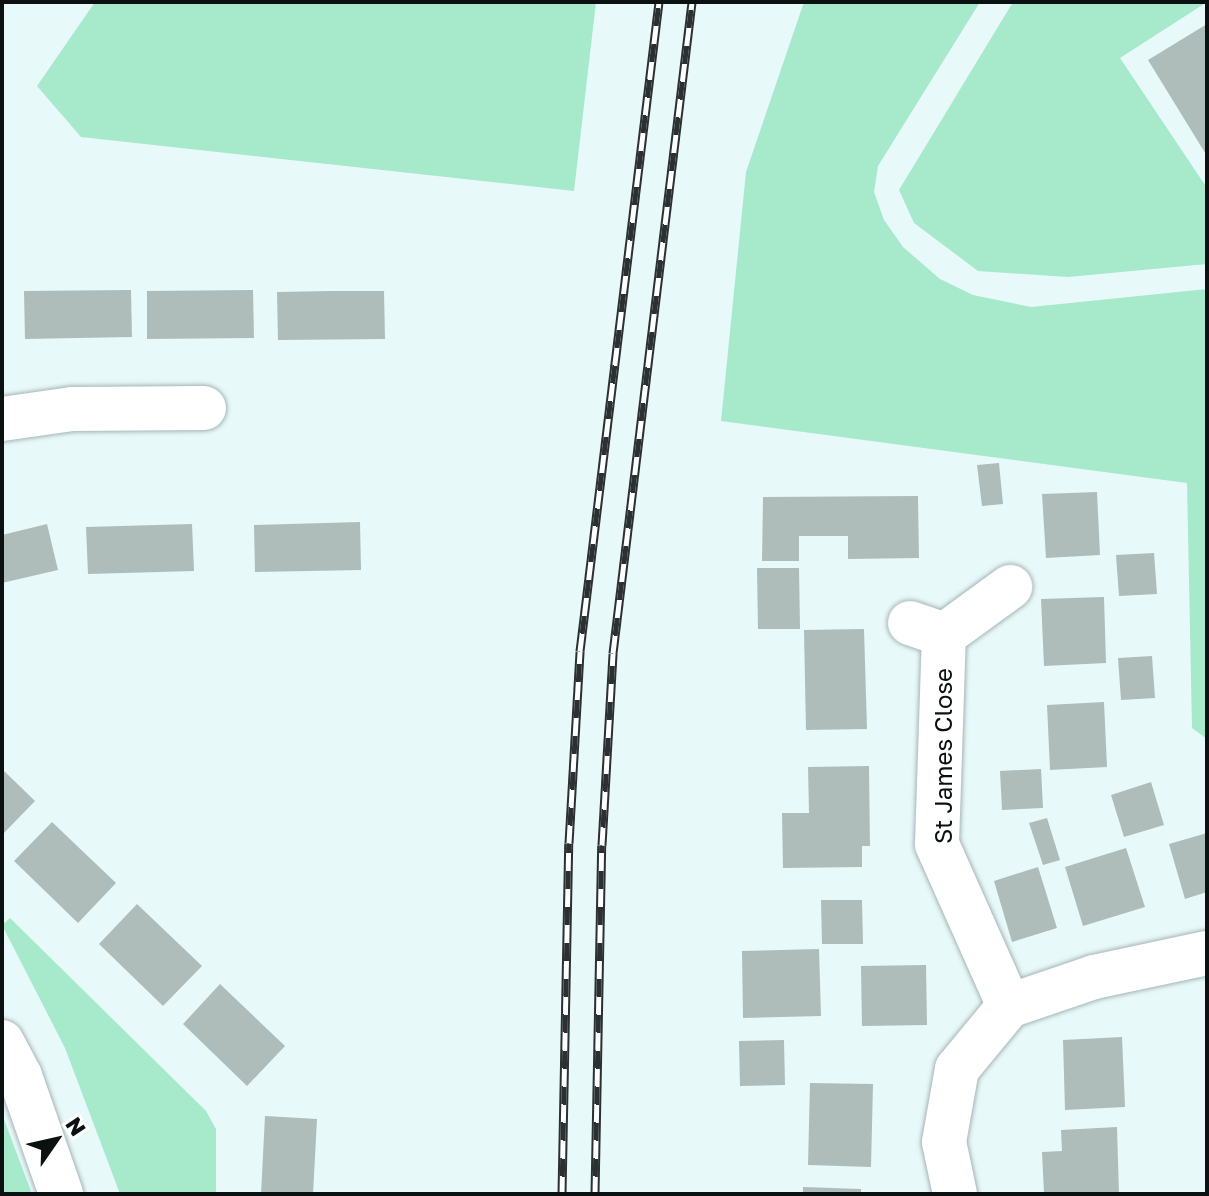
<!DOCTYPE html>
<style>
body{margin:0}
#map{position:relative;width:1209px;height:1196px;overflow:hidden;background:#e8f9fa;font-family:"Golos Text",sans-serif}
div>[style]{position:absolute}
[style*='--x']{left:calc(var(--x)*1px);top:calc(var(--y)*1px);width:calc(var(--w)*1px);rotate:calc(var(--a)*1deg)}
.green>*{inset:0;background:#a6e9cb}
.building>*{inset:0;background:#aebdba}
.roads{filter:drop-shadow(0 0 2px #a5b5b7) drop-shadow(0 0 2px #a5b5b7)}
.minor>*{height:44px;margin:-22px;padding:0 22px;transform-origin:22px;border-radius:22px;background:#fff}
.rail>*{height:9px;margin-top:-4.5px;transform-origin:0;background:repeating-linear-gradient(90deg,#fff 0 18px,#2b3132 0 36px);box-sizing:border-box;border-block:2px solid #2b3132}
span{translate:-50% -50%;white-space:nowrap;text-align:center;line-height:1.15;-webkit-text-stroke:6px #fff;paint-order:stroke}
.street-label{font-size:24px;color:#0b1011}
.frame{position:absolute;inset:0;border:4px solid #0b1011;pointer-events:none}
.north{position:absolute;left:16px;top:1100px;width:80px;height:80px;-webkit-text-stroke:6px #fff;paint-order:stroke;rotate:56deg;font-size:22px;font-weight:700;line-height:32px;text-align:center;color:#0b1011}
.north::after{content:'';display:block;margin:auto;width:28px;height:36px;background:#0b1011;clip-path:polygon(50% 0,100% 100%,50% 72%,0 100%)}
</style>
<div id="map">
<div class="green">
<i style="clip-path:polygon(95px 2px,596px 2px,574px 191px,81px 137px,37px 86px)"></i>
<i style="clip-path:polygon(804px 2px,980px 2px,878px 166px,874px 192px,884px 220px,903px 247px,940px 279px,973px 295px,1031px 307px,1207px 289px,1207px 739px,1192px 728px,1187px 483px,721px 421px,746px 172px)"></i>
<i style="clip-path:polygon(1013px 2px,1207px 2px,1120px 58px,1207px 188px,1207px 264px,1068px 277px,978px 271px,914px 223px,899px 190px)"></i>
<i style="clip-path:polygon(10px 918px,206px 1111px,216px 1129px,216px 1194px,120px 1194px,65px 1048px,2px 925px)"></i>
<i style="clip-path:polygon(2px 1114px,32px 1194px,2px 1194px)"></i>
</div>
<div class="building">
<i style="clip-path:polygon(1207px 24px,1207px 156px,1148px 60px)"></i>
<i style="clip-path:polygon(131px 290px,132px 337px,25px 339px,24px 291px)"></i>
<i style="clip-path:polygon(253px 290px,254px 338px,147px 339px,147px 291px)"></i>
<i style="clip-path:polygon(332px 291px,384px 291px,385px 339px,278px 340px,277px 292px)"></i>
<i style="clip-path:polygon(999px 463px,1003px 504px,982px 506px,977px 465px)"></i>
<i style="clip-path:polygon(1097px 492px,1100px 555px,1046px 558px,1042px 494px)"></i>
<i style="clip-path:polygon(918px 496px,919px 558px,848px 559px,848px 536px,799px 536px,799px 561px,762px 561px,763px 497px)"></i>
<i style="clip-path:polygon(360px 522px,361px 570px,255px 572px,254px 525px)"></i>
<i style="clip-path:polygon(47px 524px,58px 570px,2px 583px,2px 535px)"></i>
<i style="clip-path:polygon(192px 524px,194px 571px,88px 574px,86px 527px)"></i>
<i style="clip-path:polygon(1154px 553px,1157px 594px,1119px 596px,1116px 555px)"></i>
<i style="clip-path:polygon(757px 568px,799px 568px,800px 629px,758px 629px)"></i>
<i style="clip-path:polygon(1104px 597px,1106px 663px,1044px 666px,1041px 599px)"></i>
<i style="clip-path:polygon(864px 629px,867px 729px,806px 730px,804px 630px)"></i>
<i style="clip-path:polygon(1152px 656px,1155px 698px,1121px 700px,1118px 658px)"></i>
<i style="clip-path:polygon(1104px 702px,1107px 767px,1050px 770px,1047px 705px)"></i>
<i style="clip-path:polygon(869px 766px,870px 846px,862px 846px,862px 867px,783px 868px,782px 813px,809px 813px,808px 767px)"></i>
<i style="clip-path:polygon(2px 769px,35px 801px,2px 835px)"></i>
<i style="clip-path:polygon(1041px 769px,1043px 808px,1002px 810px,1000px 771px)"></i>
<i style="clip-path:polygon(1151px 782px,1164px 825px,1124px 837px,1111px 795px)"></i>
<i style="clip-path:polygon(1047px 818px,1060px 860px,1043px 865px,1029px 823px)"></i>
<i style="clip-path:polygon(52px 822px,116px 883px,78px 923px,14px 861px)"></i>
<i style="clip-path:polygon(1207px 833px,1207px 892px,1185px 899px,1169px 844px)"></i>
<i style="clip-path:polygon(1126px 848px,1145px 907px,1083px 926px,1065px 867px)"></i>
<i style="clip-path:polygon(1038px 867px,1057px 928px,1012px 942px,994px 881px)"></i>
<i style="clip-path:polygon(821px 900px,862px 900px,863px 944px,822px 944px)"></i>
<i style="clip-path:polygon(137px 904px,202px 966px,163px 1006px,99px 944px)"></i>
<i style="clip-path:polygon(819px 949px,821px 1016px,743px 1018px,742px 951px)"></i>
<i style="clip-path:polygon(926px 965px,927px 1025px,862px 1026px,861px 966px)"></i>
<i style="clip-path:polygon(220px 984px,285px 1046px,247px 1086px,183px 1024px)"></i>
<i style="clip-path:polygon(1122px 1037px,1125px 1107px,1065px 1110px,1063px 1040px)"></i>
<i style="clip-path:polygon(784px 1040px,785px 1085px,740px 1086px,739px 1041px)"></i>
<i style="clip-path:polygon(810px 1083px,873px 1084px,871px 1167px,808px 1165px)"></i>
<i style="clip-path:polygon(265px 1116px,317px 1119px,313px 1194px,261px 1194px)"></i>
<i style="clip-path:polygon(1117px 1127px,1119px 1194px,1044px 1194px,1042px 1152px,1062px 1151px,1061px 1130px)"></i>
<i style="clip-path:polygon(803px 1187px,861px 1189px,861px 1194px,803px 1194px)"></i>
</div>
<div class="roads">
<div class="minor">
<i style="--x:2;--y:419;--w:71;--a:-8.1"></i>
<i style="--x:72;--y:409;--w:132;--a:-0.4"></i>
<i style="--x:910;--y:623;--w:36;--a:19"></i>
<i style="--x:1009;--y:1006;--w:177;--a:-114"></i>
<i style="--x:937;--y:844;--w:209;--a:-88.1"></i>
<i style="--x:944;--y:635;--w:82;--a:-36"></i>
<i style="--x:2;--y:1042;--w:38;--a:62"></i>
<i style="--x:20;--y:1076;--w:125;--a:70.8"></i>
<i style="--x:955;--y:1194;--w:53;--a:-101.9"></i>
<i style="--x:944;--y:1142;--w:74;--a:-79.9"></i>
<i style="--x:957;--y:1069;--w:82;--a:-50.5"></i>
<i style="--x:1009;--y:1006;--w:90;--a:-18.8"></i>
<i style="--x:1094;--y:977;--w:116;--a:-12"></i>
</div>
</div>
<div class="rail">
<i style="--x:562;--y:1194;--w:351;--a:-88.9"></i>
<i style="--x:569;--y:843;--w:192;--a:-86.7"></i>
<i style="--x:580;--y:651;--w:654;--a:-83.06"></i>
<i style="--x:595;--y:1194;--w:349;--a:-88.9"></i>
<i style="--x:602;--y:845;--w:192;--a:-86.7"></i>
<i style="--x:613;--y:653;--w:656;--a:-83.08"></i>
</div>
<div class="street-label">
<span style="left:943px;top:756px;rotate:-90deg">St James Close</span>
</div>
<div class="frame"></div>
<div class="north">N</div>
</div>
